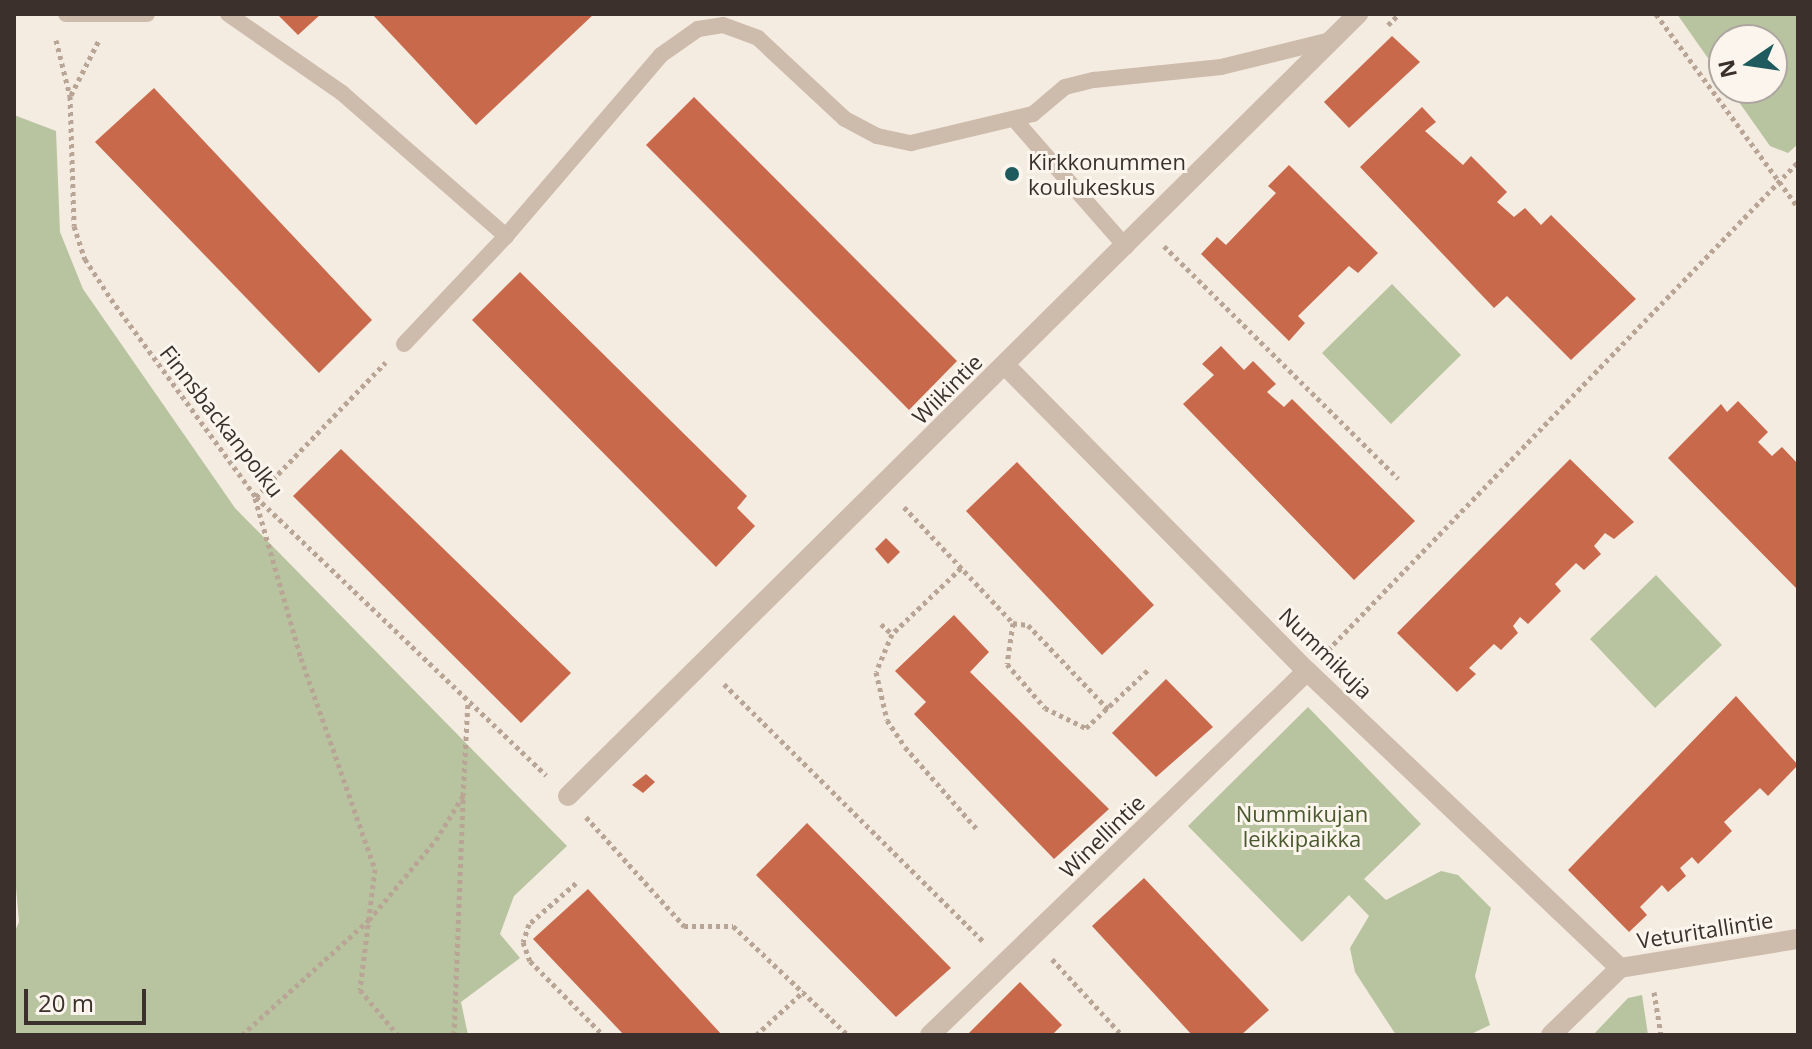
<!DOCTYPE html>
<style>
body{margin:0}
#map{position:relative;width:1812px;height:1049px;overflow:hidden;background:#f4ebe1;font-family:"Open Sans",sans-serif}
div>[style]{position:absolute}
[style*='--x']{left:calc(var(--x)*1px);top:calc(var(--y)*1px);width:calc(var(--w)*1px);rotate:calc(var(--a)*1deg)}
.green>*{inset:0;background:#b8c4a0}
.building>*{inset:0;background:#c8694b}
.path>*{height:5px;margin-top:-2.5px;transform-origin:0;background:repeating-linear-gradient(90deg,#b9a596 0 4px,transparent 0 8px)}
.service>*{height:16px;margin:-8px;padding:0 8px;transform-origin:8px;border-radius:8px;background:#cdbbac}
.minor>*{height:20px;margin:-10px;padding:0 10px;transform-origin:10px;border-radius:10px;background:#cdbbac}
.dots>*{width:22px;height:22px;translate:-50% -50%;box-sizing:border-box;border:4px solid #fbf5ee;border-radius:50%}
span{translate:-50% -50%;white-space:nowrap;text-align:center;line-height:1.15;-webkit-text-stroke:6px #fbf5ee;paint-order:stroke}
.poi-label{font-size:22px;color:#3b302b}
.left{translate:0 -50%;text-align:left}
.street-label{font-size:22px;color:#3b302b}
.park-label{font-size:22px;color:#4a5a2e}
.frame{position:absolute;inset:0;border:16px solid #3b302b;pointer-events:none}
.north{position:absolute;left:1708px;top:24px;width:80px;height:80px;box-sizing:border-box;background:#fbf5ee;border:2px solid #aea6a0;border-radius:50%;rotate:257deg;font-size:22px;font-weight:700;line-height:32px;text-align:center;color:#3b302b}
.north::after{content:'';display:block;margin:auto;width:28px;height:36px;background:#1f5a5e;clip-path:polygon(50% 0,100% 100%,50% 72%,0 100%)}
.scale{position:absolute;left:24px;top:989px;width:122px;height:36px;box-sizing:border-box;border:4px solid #3b302b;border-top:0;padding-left:10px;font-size:24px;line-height:28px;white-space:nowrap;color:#3b302b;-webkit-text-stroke:6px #fbf5ee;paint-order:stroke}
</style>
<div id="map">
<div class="green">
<i style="clip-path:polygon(1677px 14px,1798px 14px,1798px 144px,1788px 153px,1770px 146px,1729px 88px,1772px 88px,1772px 40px,1724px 40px,1724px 81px)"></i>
<i style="clip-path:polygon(14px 115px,56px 131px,60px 232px,83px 289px,235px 508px,567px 846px,514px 896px,500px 934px,520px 958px,461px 1002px,468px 1035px,14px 1035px,14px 933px,19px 922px,14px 865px)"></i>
<i style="clip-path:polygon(1392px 284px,1461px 355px,1391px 424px,1322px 353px)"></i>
<i style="clip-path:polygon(1656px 575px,1722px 645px,1655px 708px,1590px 639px)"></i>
<i style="clip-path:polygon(1308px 707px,1421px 824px,1364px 879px,1386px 900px,1441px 871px,1458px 875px,1491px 908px,1475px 976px,1490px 1025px,1469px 1035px,1396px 1035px,1355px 972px,1350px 948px,1369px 916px,1349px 895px,1302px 942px,1188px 826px)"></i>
<i style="clip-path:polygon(1642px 995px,1648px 1035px,1593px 1035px,1628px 998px)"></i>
</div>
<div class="building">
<i style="clip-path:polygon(277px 14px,321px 14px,298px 35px)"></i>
<i style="clip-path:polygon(372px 14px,594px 14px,476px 125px)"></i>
<i style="clip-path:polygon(1392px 36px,1420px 62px,1349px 128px,1324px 102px)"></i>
<i style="clip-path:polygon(154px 88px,372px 320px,319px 373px,95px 142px)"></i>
<i style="clip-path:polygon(694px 97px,957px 361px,909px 410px,646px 145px)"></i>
<i style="clip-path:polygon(1422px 107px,1436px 122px,1425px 131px,1463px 165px,1471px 156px,1507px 192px,1497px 202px,1514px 217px,1525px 208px,1541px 225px,1551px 215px,1636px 299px,1571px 360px,1507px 296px,1494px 308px,1360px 167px)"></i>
<i style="clip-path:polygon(1289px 165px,1378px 253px,1358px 273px,1349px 266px,1298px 316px,1305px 323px,1289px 341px,1201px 254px,1217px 237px,1226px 245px,1276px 193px,1268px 186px)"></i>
<i style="clip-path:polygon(520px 272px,747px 496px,737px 508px,755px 526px,716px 567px,472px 320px)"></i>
<i style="clip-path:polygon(1221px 346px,1244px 370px,1253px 361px,1276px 384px,1267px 392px,1284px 407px,1292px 399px,1415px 521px,1354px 580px,1183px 404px,1214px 375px,1202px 364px)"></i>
<i style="clip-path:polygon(1738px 401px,1768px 432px,1758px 442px,1772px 456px,1782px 447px,1798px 464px,1798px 590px,1668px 458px,1721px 404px,1727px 412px)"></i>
<i style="clip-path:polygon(341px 449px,571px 673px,521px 723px,293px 496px)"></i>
<i style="clip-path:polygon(1570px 459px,1634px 522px,1614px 539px,1605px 533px,1594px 546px,1601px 554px,1584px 570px,1576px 563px,1555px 584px,1561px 591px,1528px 624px,1520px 617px,1513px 626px,1518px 633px,1501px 650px,1494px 644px,1469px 668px,1476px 674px,1457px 692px,1397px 633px)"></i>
<i style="clip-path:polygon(1017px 462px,1154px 605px,1102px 655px,966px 511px)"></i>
<i style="clip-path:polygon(886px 538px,900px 552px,888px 564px,875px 549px)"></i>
<i style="clip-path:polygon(954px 615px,989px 652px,970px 672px,1109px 809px,1054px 859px,914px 714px,926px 702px,895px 671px)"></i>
<i style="clip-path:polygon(1166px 679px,1213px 727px,1156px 777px,1112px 733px)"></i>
<i style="clip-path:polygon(1736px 696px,1798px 765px,1768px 796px,1760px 788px,1724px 822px,1732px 831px,1698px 864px,1692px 857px,1680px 868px,1686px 876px,1668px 892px,1662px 885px,1640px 907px,1647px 915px,1629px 932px,1568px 870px)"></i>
<i style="clip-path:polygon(646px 774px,655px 782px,643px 793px,632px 785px)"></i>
<i style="clip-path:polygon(807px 823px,951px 968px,896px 1017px,756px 875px)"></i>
<i style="clip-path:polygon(1144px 878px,1269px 1010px,1241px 1035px,1192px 1035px,1092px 926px)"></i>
<i style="clip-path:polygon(588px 889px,722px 1035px,624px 1035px,533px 939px)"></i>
<i style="clip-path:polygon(1020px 982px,1062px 1025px,1052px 1035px,967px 1035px)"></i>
</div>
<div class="path">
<i style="--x:1656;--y:14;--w:240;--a:53.7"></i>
<i style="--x:1388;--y:25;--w:16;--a:-45"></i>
<i style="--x:56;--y:40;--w:58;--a:76"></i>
<i style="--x:70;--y:96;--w:130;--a:88.2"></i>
<i style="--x:74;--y:226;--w:35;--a:72"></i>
<i style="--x:85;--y:259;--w:48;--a:57"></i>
<i style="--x:111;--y:299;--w:245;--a:53.8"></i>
<i style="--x:256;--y:497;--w:402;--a:43.8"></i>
<i style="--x:71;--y:95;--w:62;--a:-63"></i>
<i style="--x:1164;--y:246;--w:330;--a:44.8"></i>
<i style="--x:256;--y:497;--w:187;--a:-46.1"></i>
<i style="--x:255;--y:498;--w:166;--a:74"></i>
<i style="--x:301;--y:658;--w:224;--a:70.7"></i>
<i style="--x:375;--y:869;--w:122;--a:97.1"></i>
<i style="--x:360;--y:990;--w:59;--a:49.8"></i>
<i style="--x:904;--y:507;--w:159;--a:46.8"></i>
<i style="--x:1013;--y:623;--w:15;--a:8"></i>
<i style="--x:1028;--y:625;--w:117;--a:46.4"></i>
<i style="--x:961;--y:568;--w:95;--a:136.3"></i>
<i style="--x:892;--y:634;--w:41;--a:112.8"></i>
<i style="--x:876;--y:672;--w:49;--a:77.1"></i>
<i style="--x:887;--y:720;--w:32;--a:56"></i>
<i style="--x:905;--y:747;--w:108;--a:48.8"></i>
<i style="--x:1013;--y:623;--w:41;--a:98.3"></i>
<i style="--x:1007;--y:664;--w:58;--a:49.2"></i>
<i style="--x:1045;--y:708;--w:46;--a:26"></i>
<i style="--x:1086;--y:728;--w:86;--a:-43.1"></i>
<i style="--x:881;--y:624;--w:15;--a:42"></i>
<i style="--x:1328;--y:650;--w:678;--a:-46.08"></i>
<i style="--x:724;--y:684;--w:366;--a:44.8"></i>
<i style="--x:586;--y:817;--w:147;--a:48"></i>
<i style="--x:684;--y:926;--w:49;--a:0"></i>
<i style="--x:733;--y:926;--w:158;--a:43.5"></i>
<i style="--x:576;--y:883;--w:62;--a:138.9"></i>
<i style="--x:529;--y:924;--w:19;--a:108"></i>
<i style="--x:523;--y:942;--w:20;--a:70"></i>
<i style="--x:530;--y:961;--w:104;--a:45.4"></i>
<i style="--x:1052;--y:959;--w:103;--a:47.4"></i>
<i style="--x:1654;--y:992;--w:44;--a:80.8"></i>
<i style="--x:242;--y:1035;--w:171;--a:-42.2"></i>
<i style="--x:369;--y:920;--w:104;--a:-50.1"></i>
<i style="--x:436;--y:840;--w:52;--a:-58.5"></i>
<i style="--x:463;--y:796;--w:95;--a:-87"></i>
<i style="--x:454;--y:1035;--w:239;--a:-87.8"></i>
<i style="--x:756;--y:1035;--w:65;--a:-42.5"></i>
</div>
<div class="service">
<i style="--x:66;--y:14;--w:81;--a:0"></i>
<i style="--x:228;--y:14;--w:139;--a:34.7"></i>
<i style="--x:342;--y:93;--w:218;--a:41.1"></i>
<i style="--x:506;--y:236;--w:238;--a:-49.4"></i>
<i style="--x:661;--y:55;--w:45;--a:-35.1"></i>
<i style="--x:698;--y:29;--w:25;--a:-9"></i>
<i style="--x:723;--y:25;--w:37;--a:20"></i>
<i style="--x:758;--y:38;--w:119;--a:43"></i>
<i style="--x:845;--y:119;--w:36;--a:28"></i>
<i style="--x:877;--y:136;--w:35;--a:12"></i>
<i style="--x:911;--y:143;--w:125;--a:-13.4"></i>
<i style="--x:1033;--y:114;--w:42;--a:-40.2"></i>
<i style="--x:1065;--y:87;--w:30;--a:-14"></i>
<i style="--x:1094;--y:80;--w:128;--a:-5.8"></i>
<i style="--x:1221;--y:67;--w:113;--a:-13.8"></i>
<i style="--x:1014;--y:119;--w:170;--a:48.8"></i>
<i style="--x:404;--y:344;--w:149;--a:-46.6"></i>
</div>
<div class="minor">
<i style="--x:1005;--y:365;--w:430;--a:45.4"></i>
<i style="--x:1307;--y:671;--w:431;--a:43.5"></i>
<i style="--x:568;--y:796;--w:1112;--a:-44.71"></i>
<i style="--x:930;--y:1035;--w:524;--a:-43.99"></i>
<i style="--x:1551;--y:1035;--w:96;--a:-44.2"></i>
<i style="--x:1620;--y:968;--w:180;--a:-9.3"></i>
</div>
<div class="dots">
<i style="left:1012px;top:174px;background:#1f5a5e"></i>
</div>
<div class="poi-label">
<span class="left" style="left:1028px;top:174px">Kirkkonummen<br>koulukeskus</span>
</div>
<div class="street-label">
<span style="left:947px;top:389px;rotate:-45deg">Wiikintie</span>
<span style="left:222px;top:421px;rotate:52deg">Finnsbackanpolku</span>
<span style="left:1326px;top:653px;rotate:44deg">Nummikuja</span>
<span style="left:1102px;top:836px;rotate:-44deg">Winellintie</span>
<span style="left:1705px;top:930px;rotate:-9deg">Veturitallintie</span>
</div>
<div class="park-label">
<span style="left:1302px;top:826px">Nummikujan<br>leikkipaikka</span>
</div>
<div class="frame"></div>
<div class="north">N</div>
<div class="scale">20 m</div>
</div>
